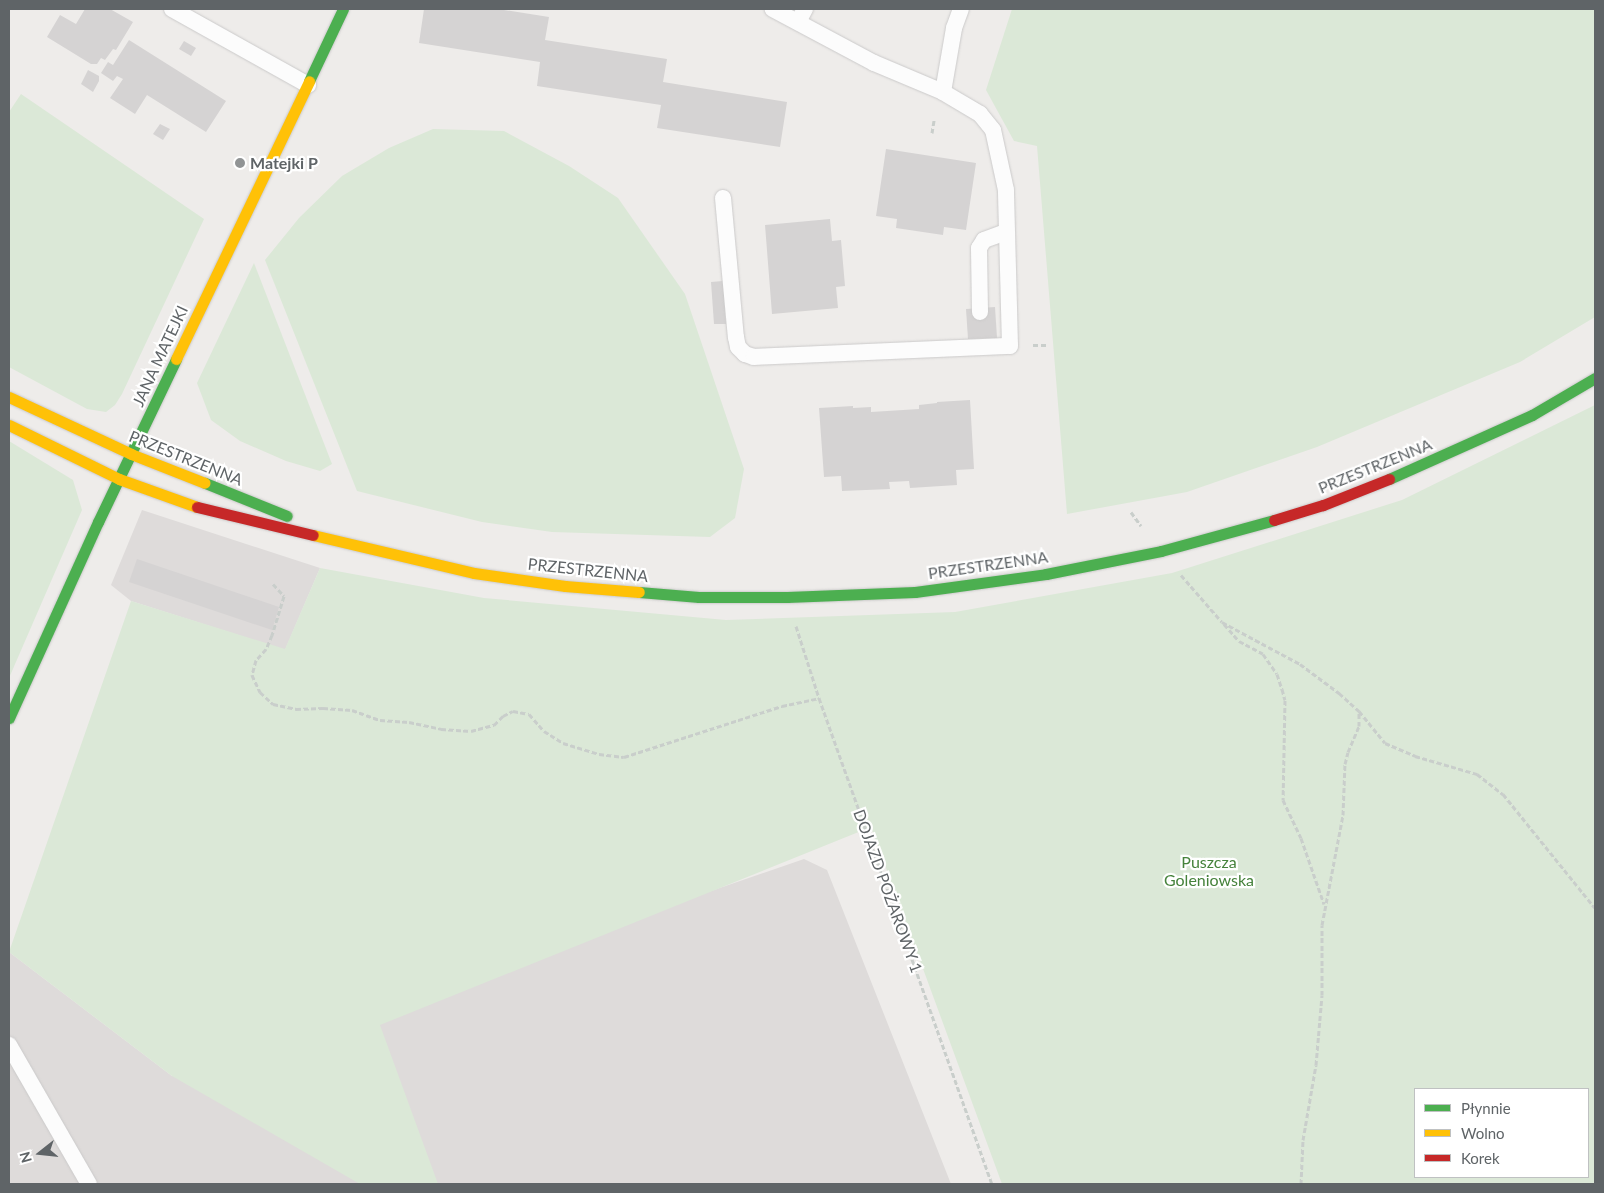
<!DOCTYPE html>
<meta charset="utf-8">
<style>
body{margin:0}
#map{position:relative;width:1604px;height:1193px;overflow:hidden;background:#eeecea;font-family:Lato,sans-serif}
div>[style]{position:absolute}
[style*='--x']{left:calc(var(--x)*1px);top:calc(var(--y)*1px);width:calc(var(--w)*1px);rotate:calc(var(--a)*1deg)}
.industrial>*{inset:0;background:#dedbda}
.green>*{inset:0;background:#dbe8d7}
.building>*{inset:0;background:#d5d3d3}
.path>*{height:3px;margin-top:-1.5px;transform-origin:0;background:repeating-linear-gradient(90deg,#c9cecb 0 5px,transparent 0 7.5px)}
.roads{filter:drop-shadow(0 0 1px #cbcaca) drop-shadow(0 0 1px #cbcaca)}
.lane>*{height:16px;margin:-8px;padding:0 8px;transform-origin:8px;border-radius:8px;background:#fcfcfc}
.fast>*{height:11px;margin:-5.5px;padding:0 5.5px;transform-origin:5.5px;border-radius:5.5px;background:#4caf50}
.slow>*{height:11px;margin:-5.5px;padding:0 5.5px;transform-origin:5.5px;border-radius:5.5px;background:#ffc107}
.jam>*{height:11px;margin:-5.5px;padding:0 5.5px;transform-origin:5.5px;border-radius:5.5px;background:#c62828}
.dots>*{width:14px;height:14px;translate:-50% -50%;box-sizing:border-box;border:2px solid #fff;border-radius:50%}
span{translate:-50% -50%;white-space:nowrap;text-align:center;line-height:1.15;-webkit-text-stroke:4.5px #fff;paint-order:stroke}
.poi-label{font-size:16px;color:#5f6467;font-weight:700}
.left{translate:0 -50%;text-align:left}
.street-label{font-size:16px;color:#5f6467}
.park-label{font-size:16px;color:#45823b}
.frame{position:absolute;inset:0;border:10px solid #5f6467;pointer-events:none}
.legend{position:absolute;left:1414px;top:1088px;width:175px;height:90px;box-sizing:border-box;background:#fff;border:1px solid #bfc1c2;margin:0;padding:6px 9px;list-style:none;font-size:15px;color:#5f6467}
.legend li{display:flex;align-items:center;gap:10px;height:25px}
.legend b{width:25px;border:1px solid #bfc1c2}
.north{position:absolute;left:15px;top:1128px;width:50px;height:50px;-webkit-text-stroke:4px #fff;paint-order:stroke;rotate:254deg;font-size:14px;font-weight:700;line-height:20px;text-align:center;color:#5f6467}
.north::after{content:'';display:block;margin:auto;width:18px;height:22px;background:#5f6467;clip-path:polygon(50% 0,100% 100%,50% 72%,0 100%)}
</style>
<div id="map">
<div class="industrial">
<i style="clip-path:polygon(142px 510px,320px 568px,285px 650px,131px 601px,111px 585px)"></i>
<i style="clip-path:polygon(804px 859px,827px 870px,951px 1184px,9px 1184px,9px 952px,172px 1076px)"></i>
</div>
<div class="green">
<i style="clip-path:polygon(1012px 9px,1595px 9px,1595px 317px,1520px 362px,1317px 447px,1187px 492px,1067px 514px,1037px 146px,1014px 141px,986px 90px)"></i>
<i style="clip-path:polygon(21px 94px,204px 219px,122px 394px,115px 405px,106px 412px,87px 409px,9px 367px,9px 112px)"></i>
<i style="clip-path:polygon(433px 129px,504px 131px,569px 166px,618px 198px,685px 294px,744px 469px,735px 518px,710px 537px,552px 532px,482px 522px,357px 491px,265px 260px,299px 218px,342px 176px,389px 148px)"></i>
<i style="clip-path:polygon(254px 263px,332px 464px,320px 471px,286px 461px,240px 441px,211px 420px,197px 383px)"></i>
<i style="clip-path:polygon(evenodd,1595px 405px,1595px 1184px,1002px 1184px,871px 827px,380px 1025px,438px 1184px,360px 1184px,172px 1076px,9px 952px,131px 601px,285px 649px,320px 568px,484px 598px,726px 620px,955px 612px,1172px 573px,1402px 500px,1595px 405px,1588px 1089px,1588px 1177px,1415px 1177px,1415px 1089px,1588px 1089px)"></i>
<i style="clip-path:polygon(9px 441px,73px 480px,82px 510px,9px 678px)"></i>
</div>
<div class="building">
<i style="clip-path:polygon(85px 9px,110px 9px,133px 22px,116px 50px,113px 49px,105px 60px,101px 58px,97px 64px,91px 64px,47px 37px,60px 15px,76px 24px)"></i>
<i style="clip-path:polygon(424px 9px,498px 9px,549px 17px,545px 40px,667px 59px,663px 82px,787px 102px,780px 147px,657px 128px,661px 105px,537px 86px,540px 62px,419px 43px)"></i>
<i style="clip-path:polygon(129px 40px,226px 101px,206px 132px,147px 95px,135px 114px,110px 98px,123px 79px,117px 76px,113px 81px,101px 73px,108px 62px,113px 65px)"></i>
<i style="clip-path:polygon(184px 41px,196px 48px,191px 56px,179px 49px)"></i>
<i style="clip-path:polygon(88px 70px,99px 76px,99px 81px,93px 92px,81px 84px)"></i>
<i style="clip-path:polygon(160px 124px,170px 129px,163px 140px,153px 134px)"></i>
<i style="clip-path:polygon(886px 149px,976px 163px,966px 230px,944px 227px,943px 235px,896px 228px,897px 219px,876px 216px)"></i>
<i style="clip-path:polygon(830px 219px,832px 241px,841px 240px,845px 286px,836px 287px,838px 308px,772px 314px,765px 225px)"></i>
<i style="clip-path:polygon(723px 281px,726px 324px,714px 324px,711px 282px)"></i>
<i style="clip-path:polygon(995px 307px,997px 338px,968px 339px,966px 309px)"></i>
<i style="clip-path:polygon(970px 400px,974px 469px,956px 470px,957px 485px,910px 488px,909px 481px,889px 482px,890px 489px,842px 491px,841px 476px,824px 477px,819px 408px,853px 406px,853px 408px,871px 407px,871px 412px,919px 409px,919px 405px,937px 403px,937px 402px)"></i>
<i style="clip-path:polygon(137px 559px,279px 607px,272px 630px,129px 582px)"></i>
</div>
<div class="path">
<i style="--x:932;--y:133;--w:13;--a:-81"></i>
<i style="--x:1033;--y:345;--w:15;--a:0"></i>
<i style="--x:1131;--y:512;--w:17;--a:54"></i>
<i style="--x:1181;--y:575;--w:62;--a:48.9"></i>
<i style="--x:1222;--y:622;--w:89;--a:28.3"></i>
<i style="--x:1300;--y:664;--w:49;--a:36.6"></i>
<i style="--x:1339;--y:693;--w:27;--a:42"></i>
<i style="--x:1359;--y:711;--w:41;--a:50.9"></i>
<i style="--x:1385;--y:743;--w:33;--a:23"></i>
<i style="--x:1415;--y:756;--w:65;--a:16.2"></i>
<i style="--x:1477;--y:774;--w:33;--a:38"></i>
<i style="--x:1503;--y:794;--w:146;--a:51.1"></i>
<i style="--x:273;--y:584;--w:16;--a:47"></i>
<i style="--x:284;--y:596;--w:41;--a:107.1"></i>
<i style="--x:272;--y:635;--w:15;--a:113"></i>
<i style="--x:266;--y:649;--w:15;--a:132"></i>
<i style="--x:256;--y:660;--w:16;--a:105"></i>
<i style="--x:252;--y:675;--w:19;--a:65"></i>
<i style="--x:260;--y:692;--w:18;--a:43"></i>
<i style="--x:273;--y:704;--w:24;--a:12"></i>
<i style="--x:296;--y:709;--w:27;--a:-2"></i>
<i style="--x:323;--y:708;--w:29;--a:4"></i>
<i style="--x:352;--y:710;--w:30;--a:20"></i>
<i style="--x:380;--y:720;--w:29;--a:4"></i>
<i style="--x:409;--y:722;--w:33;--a:12"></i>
<i style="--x:441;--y:729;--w:30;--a:4"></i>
<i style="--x:471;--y:731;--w:24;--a:-15"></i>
<i style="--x:494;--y:725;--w:13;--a:-45"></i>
<i style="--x:503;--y:716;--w:11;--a:-27"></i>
<i style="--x:513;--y:711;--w:16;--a:11"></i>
<i style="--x:529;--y:714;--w:23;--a:49"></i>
<i style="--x:544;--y:731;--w:22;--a:32"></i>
<i style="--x:563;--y:743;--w:38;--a:17"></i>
<i style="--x:599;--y:754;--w:25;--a:7"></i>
<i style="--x:624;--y:757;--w:166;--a:-17.9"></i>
<i style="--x:782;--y:706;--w:38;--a:-12"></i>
<i style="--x:1224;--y:624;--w:23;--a:49"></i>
<i style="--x:1239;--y:641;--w:27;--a:28"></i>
<i style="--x:1263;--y:654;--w:24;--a:55"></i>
<i style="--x:1277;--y:674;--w:16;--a:72"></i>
<i style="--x:1282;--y:689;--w:11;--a:75"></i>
<i style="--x:1285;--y:700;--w:100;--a:91.1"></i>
<i style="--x:1283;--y:800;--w:42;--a:64.7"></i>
<i style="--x:1301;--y:838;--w:70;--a:70.8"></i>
<i style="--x:796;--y:626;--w:76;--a:72.3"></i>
<i style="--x:819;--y:698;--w:516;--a:70.41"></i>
<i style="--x:1301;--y:1184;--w:44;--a:-87.4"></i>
<i style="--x:1303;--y:1140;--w:76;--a:-80.2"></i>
<i style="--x:1316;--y:1065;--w:70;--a:-85.1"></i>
<i style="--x:1322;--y:995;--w:70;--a:-90"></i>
<i style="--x:1322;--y:925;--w:112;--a:-79.2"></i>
<i style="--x:1343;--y:815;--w:51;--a:-87.8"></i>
<i style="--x:1345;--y:764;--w:12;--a:-76"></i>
<i style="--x:1348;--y:752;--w:28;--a:-67"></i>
<i style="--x:1359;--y:726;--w:14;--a:-90"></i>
</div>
<div class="roads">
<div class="lane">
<i style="--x:172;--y:9;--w:156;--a:29.2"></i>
<i style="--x:798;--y:22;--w:15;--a:-62"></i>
<i style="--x:943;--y:92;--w:65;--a:-80.2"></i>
<i style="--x:954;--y:28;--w:20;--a:-70"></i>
<i style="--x:723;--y:198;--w:140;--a:84.7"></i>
<i style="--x:736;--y:337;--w:10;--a:79"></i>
<i style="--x:738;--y:347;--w:10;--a:45"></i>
<i style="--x:745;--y:354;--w:9;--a:18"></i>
<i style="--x:754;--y:357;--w:256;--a:-2.5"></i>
<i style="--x:1010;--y:346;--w:156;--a:-91.5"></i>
<i style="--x:1006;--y:190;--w:61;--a:-102.2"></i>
<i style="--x:993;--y:130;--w:21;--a:-129"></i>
<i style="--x:980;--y:114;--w:43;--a:-149.3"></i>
<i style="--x:943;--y:92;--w:75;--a:-157.2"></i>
<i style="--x:874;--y:63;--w:115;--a:-151.9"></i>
<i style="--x:980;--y:312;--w:64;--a:-90.9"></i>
<i style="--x:979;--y:248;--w:9;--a:-58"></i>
<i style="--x:984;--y:240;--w:23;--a:-20"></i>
<i style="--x:9;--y:1045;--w:160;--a:60.1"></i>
</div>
<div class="fast">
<i style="--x:309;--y:81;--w:80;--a:-64.7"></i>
<i style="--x:1389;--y:479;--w:157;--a:-24.1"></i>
<i style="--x:1532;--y:415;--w:73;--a:-30.4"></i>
<i style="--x:205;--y:483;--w:88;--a:21.9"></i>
<i style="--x:639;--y:592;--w:60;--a:4.8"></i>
<i style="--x:699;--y:597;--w:88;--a:0"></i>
<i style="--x:787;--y:597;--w:128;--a:-2.2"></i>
<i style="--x:915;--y:592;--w:132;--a:-7.8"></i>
<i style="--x:1046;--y:574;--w:117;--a:-11.3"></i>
<i style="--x:1161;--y:551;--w:117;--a:-15.3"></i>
<i style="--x:9;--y:718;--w:215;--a:-65.6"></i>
<i style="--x:98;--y:522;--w:181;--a:-64.4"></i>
</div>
<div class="slow">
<i style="--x:176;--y:359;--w:308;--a:-64.4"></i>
<i style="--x:9;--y:397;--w:135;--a:25"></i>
<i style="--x:131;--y:454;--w:79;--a:21.4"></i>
<i style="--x:9;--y:425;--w:123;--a:26.1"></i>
<i style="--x:119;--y:479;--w:83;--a:19.7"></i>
<i style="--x:313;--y:535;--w:165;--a:13.3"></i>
<i style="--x:474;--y:573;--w:92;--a:8.1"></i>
<i style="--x:565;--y:586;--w:74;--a:4.6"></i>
</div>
<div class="jam">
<i style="--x:197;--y:507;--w:119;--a:13.6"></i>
<i style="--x:1274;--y:520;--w:51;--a:-17"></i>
<i style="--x:1323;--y:505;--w:71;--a:-21.5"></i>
</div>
</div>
<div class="dots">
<i style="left:240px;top:163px;background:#919495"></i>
</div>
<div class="poi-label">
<span class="left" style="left:250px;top:163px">Matejki P</span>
</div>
<div class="street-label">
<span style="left:160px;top:356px;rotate:-65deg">JANA MATEJKI</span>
<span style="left:186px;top:458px;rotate:22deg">PRZESTRZENNA</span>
<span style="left:1375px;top:466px;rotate:-22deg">PRZESTRZENNA</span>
<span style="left:988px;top:565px;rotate:-8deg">PRZESTRZENNA</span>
<span style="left:588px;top:570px;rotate:6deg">PRZESTRZENNA</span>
<span style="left:888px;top:891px;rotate:70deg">DOJAZD POŻAROWY 1</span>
</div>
<div class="park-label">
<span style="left:1209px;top:871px">Puszcza<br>Goleniowska</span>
</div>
<div class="frame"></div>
<ul class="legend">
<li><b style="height:6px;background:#4caf50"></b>Płynnie</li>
<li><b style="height:6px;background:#ffc107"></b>Wolno</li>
<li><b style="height:6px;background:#c62828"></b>Korek</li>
</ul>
<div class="north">N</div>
</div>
